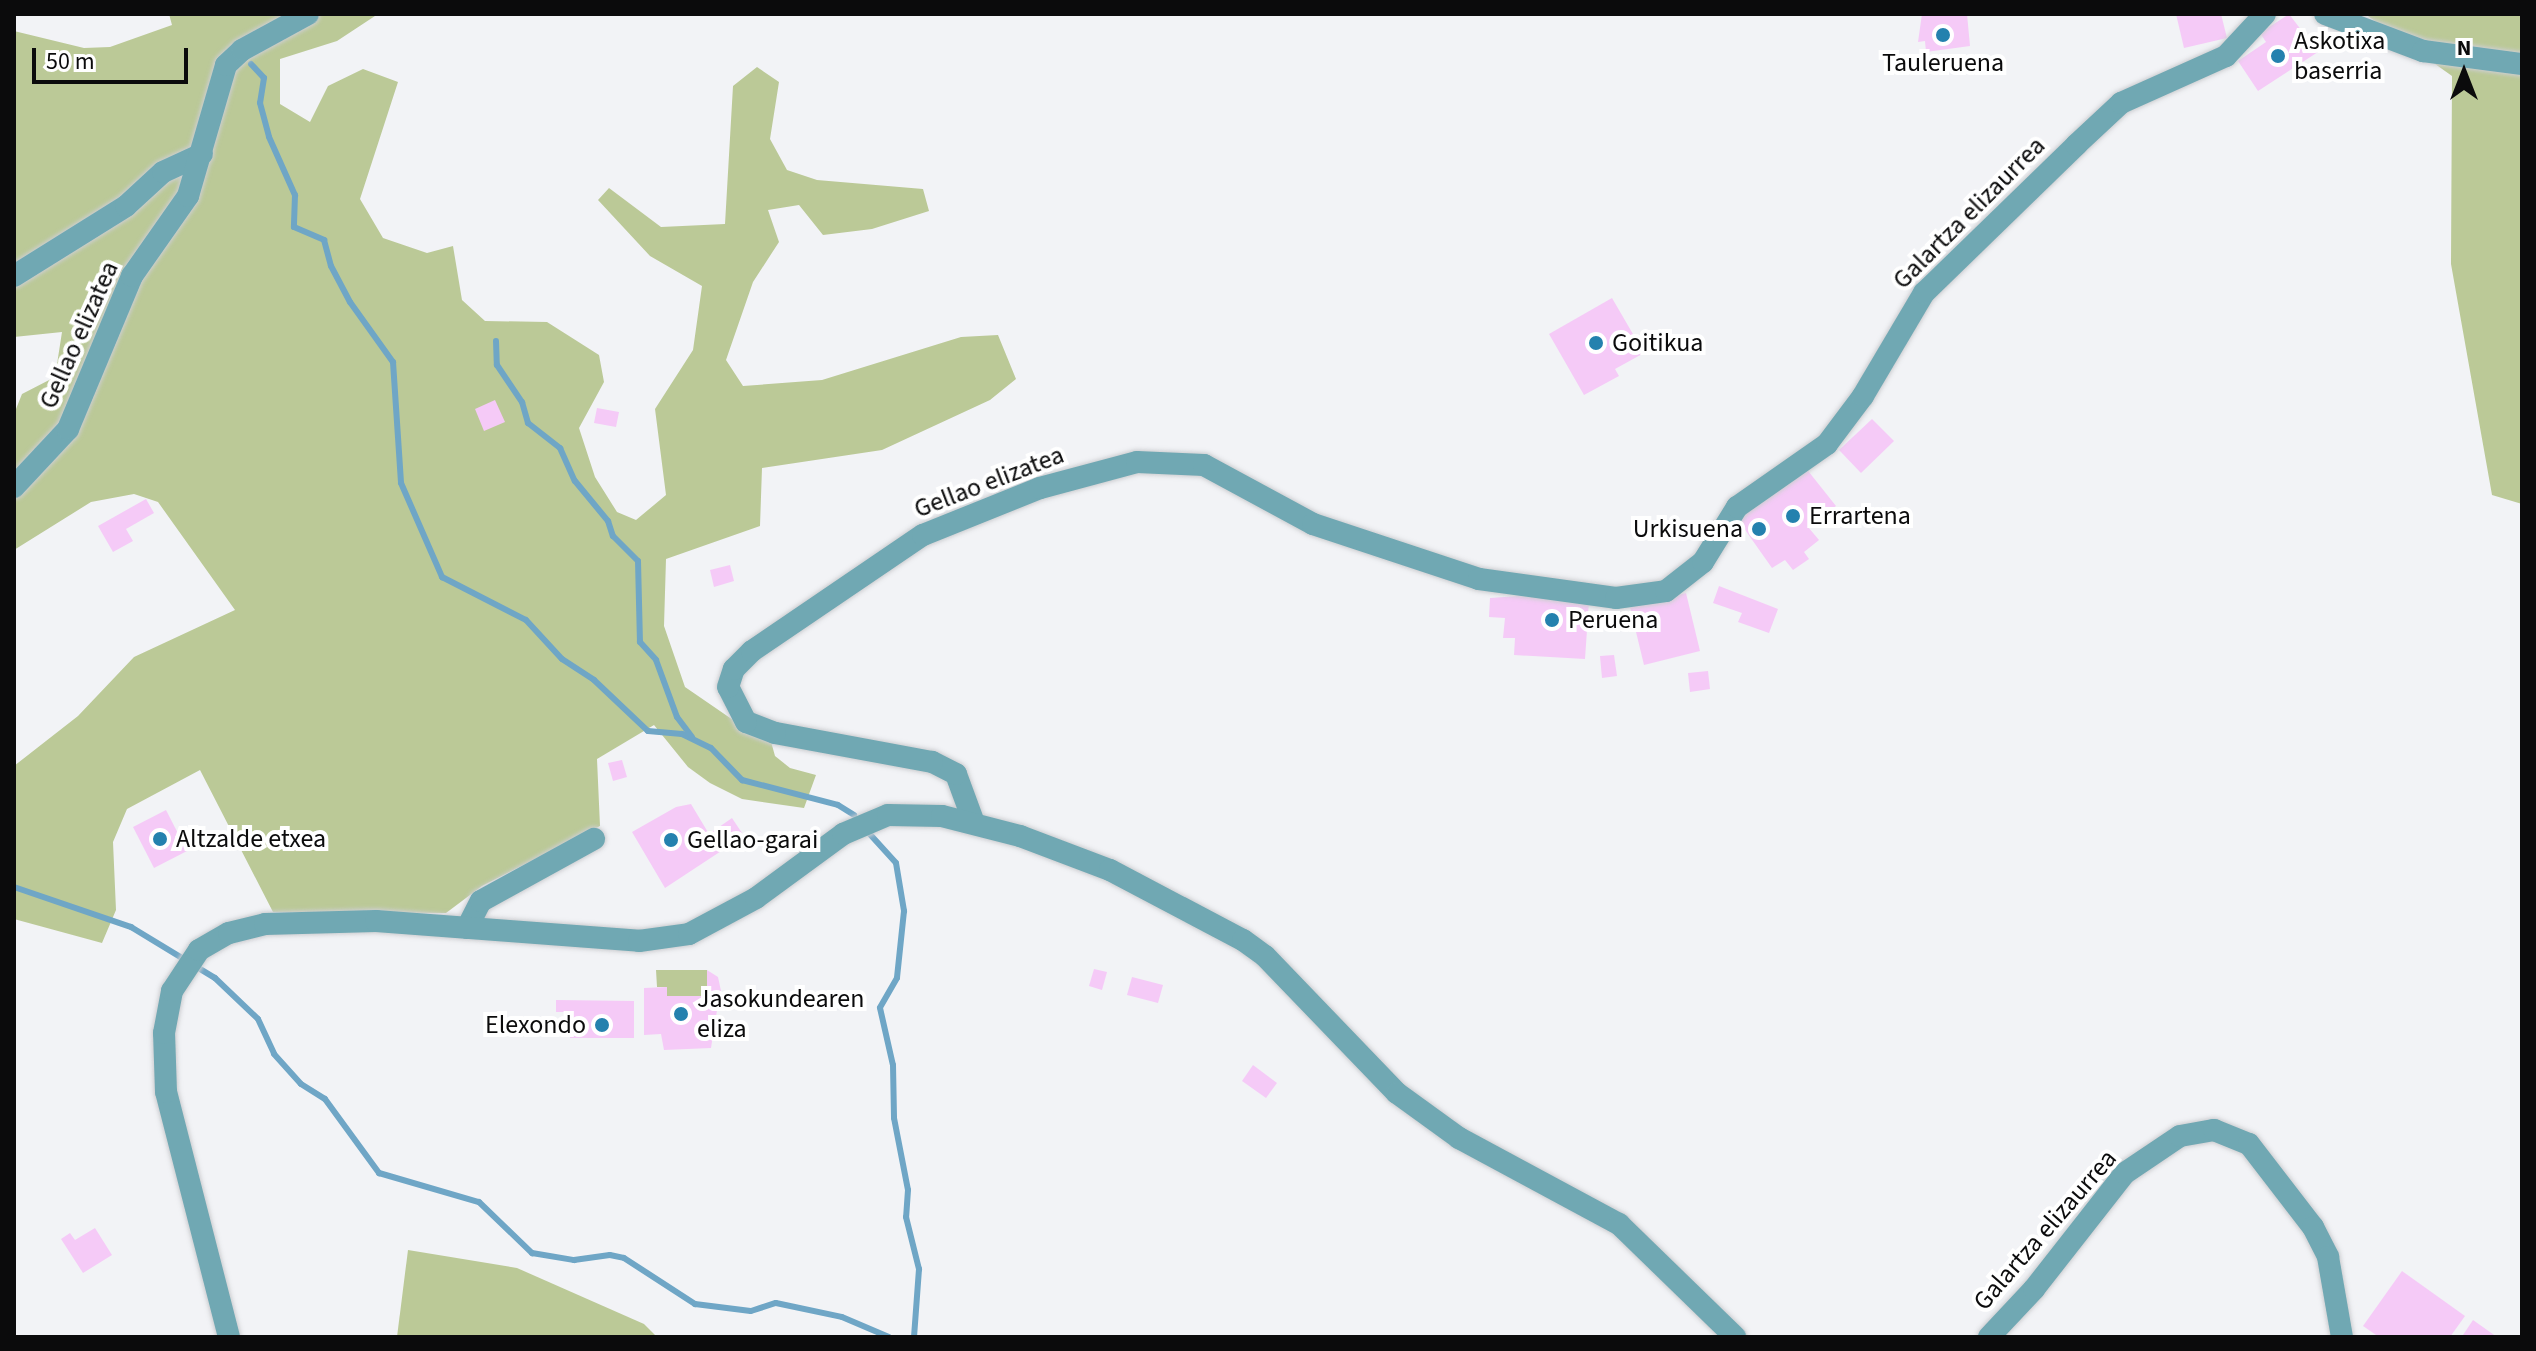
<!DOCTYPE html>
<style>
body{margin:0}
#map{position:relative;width:2536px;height:1351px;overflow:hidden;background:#f2f3f6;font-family:"Source Sans 3",sans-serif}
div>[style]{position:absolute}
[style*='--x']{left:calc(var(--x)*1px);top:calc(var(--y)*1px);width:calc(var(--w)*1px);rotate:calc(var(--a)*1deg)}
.green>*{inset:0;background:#bbc997}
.stream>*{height:6px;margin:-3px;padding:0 3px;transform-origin:3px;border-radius:3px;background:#6fa6c6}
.building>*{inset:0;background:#f5caf7}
.roads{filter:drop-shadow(0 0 2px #cdced1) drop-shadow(0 0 2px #cdced1)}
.minor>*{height:22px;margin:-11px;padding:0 11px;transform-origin:11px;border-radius:11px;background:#70a8b3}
.dots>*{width:22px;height:22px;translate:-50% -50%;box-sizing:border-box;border:4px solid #fff;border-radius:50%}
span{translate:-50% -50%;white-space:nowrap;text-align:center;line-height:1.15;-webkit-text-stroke:8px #fff;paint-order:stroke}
.poi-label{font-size:26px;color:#0b0b0c}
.left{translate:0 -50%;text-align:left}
.right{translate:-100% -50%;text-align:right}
.street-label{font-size:26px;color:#0b0b0c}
.frame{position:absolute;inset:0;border:16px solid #0b0b0c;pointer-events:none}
.north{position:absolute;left:2424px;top:32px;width:80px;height:80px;-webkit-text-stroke:6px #fff;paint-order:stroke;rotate:0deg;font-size:22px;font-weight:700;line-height:32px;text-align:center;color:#0b0b0c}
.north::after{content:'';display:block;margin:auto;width:28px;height:36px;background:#0b0b0c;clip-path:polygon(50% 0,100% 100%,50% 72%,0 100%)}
.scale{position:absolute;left:32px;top:48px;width:156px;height:36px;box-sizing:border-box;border:4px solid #0b0b0c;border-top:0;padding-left:10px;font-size:24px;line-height:28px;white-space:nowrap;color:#0b0b0c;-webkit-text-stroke:6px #fff;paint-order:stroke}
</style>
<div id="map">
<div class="green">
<i style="clip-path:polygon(169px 14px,378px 14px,337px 41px,280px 59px,280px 104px,310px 122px,328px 86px,363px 69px,398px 82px,360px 199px,383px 238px,427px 253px,453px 246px,462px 300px,485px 321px,547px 322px,599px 355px,604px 382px,579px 428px,595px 477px,617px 512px,636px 520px,666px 495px,655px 409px,693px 350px,702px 286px,650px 256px,598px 200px,609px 188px,661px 227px,725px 224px,733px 86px,757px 67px,779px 82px,770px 139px,787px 170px,817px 180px,923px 189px,929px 211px,872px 229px,823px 235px,799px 205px,768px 210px,779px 242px,753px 282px,726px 360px,743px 386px,822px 380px,961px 337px,998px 335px,1016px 379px,990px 400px,882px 450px,762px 468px,760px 526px,666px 559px,664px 626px,685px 687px,736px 722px,770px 738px,775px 756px,790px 768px,816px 775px,804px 808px,742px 799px,710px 783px,688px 767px,654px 725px,597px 759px,600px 826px,482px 886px,446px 913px,273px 912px,200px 770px,127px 809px,113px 842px,116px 910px,102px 943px,14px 919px,14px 766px,78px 716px,134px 657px,235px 610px,158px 502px,134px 494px,91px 502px,14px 550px,14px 414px,22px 394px,55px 377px,62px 332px,14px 337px,14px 31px,84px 48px,110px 47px,172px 25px)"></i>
<i style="clip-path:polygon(2365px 14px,2522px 14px,2522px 504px,2492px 495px,2451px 264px,2452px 76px)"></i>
<i style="clip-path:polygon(656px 970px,707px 970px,707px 996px,667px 996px,667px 987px,657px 987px)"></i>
<i style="clip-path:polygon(408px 1250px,517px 1268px,644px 1324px,657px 1337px,397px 1337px)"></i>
</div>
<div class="stream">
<i style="--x:251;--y:64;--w:19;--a:47"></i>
<i style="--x:264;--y:78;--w:25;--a:99"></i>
<i style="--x:260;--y:103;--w:35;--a:75"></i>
<i style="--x:269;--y:137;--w:64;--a:65.9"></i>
<i style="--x:295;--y:195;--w:32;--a:92"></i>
<i style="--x:294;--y:227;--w:33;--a:23"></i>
<i style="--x:324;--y:240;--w:27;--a:75"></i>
<i style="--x:331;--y:266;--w:41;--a:62.2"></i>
<i style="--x:350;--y:302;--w:74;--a:54.4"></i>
<i style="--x:393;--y:362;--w:121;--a:86.2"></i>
<i style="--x:401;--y:483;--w:103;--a:66.4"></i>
<i style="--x:442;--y:577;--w:94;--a:27.1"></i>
<i style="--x:526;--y:620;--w:53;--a:47.3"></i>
<i style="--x:562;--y:659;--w:38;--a:33"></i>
<i style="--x:594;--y:680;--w:74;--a:43.4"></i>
<i style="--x:648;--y:731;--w:34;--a:5"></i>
<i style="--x:682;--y:734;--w:32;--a:26"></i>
<i style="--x:711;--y:748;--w:45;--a:45.9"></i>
<i style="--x:742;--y:780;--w:99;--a:14.6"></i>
<i style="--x:838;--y:805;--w:19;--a:32"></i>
<i style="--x:496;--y:341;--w:24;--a:88"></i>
<i style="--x:497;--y:365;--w:45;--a:56"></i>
<i style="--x:522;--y:402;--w:22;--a:74"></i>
<i style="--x:528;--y:423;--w:41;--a:38"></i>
<i style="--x:560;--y:448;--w:36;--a:66"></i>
<i style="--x:575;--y:481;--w:52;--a:50.5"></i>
<i style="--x:608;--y:521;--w:16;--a:72"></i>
<i style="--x:613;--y:536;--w:35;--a:45"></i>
<i style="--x:638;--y:561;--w:81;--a:88.6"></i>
<i style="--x:640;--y:642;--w:24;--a:48"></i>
<i style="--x:656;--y:660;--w:61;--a:69.8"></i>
<i style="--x:677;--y:717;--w:25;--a:53"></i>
<i style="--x:867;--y:831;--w:43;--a:47.8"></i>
<i style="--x:896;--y:863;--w:49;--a:80.5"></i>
<i style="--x:904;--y:911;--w:67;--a:96"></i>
<i style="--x:897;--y:978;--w:34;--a:120"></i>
<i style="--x:880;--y:1008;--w:58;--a:77.2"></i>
<i style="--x:893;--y:1065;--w:53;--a:88.9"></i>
<i style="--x:894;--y:1118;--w:73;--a:79"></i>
<i style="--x:908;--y:1190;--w:27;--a:94"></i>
<i style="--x:906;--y:1217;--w:54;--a:76"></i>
<i style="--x:919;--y:1269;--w:68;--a:94.2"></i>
<i style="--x:14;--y:887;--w:124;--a:18.9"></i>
<i style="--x:131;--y:927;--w:98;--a:31.3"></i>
<i style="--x:215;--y:978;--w:59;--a:43.6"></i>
<i style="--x:258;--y:1019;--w:38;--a:65"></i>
<i style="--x:274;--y:1054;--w:40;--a:48"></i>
<i style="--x:301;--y:1084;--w:28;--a:32"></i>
<i style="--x:325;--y:1099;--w:92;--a:53.9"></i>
<i style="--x:379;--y:1173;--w:104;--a:16.2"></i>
<i style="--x:479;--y:1202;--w:74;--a:43.9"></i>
<i style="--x:532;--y:1253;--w:43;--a:9.5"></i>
<i style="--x:574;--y:1260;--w:36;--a:-8"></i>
<i style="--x:610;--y:1255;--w:14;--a:12"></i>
<i style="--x:624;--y:1258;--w:85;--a:32.9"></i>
<i style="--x:695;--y:1304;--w:56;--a:7.1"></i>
<i style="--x:751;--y:1311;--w:26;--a:-18"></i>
<i style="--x:776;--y:1303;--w:67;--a:12"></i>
<i style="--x:842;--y:1317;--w:51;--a:23.1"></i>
</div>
<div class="building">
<i style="clip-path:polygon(1922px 14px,1967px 14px,1970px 46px,1926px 52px,1925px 41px,1918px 42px)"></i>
<i style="clip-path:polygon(2176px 14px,2221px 14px,2227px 38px,2184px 48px)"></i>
<i style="clip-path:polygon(2289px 14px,2318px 52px,2258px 91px,2238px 61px,2266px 42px,2260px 33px)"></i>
<i style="clip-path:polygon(1612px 298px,1644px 353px,1615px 369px,1619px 376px,1584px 395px,1549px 334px)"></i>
<i style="clip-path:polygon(495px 400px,505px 422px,484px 431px,475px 409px)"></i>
<i style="clip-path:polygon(597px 408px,619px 412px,616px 427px,594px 423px)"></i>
<i style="clip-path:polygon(1872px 419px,1894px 441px,1861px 473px,1839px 450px)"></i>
<i style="clip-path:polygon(1805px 467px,1836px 506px,1808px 527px,1819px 540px,1804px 552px,1809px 559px,1793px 570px,1785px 560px,1772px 568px,1736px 517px)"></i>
<i style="clip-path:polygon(146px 499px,154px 513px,126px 529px,133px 541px,113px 552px,98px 526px)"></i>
<i style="clip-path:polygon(730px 565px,734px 581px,714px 587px,710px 570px)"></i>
<i style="clip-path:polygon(1719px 586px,1778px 609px,1769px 633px,1738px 622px,1742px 613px,1713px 603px)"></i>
<i style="clip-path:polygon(1686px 593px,1700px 651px,1644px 665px,1630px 607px)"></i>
<i style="clip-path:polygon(1518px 596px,1589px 601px,1585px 659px,1514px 655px,1515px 638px,1503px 638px,1505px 618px,1489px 617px,1490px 598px)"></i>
<i style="clip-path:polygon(1614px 655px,1617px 676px,1602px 678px,1600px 656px)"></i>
<i style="clip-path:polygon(1708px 671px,1710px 689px,1690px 692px,1688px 673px)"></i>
<i style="clip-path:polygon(622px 760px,627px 777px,613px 781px,608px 763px)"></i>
<i style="clip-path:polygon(691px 804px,709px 834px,732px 818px,744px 836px,665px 888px,632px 832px,676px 807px)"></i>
<i style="clip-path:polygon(166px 810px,187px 851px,154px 868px,133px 827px)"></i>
<i style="clip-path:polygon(1094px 969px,1107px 972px,1102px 990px,1089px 986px)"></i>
<i style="clip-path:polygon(707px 970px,718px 977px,721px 991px,707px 991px)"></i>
<i style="clip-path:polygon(1132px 977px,1163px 985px,1158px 1003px,1127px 995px)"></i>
<i style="clip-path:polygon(667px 987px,667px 996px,711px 996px,718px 1004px,711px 1048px,664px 1050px,661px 1034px,644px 1035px,644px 988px)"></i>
<i style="clip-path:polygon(556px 1000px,634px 1001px,634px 1038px,570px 1038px,571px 1012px,556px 1012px)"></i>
<i style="clip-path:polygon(1253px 1065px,1277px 1083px,1266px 1098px,1242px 1081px)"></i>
<i style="clip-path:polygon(95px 1228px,112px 1255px,83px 1273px,61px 1239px,70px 1233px,75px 1240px)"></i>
<i style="clip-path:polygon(2402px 1271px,2465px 1316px,2450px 1337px,2379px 1337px,2363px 1326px)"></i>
<i style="clip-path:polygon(2473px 1320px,2497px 1337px,2463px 1335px)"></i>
</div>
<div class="roads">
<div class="minor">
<i style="--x:2325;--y:14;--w:105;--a:20.7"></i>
<i style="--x:2423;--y:51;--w:100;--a:7.5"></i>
<i style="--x:14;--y:276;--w:132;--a:-32"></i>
<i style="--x:126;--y:206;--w:50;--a:-42.6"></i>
<i style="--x:163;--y:172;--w:43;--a:-24.8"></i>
<i style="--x:14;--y:487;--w:79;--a:-47"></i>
<i style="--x:68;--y:429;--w:166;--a:-67.3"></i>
<i style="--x:132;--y:276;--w:98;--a:-55"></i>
<i style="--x:188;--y:196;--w:136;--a:-73.8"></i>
<i style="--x:226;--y:65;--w:22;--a:-43"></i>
<i style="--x:242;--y:50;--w:75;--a:-28.6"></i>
<i style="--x:974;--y:823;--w:52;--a:-110.2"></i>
<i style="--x:956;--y:774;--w:27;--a:-153"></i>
<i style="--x:932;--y:762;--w:160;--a:-169.5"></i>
<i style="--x:775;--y:733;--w:31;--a:-159"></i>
<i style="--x:746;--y:722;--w:39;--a:-117"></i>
<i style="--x:728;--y:687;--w:19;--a:-72"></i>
<i style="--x:734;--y:669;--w:25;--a:-45"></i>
<i style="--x:752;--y:651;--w:207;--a:-34.2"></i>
<i style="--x:923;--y:535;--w:126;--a:-21.9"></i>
<i style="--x:1040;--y:488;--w:100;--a:-15"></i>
<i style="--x:1137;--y:462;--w:67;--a:2.6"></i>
<i style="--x:1204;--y:465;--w:124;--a:28.4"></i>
<i style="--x:1313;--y:524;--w:175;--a:18.3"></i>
<i style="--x:1479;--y:579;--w:138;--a:7.9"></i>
<i style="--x:1616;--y:598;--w:50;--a:-8"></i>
<i style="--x:1666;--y:591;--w:47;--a:-38.1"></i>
<i style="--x:1703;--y:562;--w:65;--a:-58.3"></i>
<i style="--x:1737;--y:507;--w:110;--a:-35"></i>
<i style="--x:1827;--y:444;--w:60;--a:-53.1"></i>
<i style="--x:1863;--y:396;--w:120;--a:-59.4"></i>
<i style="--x:1924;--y:293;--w:212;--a:-44.2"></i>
<i style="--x:2076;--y:145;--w:62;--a:-43"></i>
<i style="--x:2121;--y:103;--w:115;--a:-24.1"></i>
<i style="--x:2226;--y:56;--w:57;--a:-47.1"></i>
<i style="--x:467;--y:928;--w:30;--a:-63"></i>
<i style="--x:481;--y:901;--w:129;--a:-28.8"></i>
<i style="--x:229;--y:1337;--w:253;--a:-104.4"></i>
<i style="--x:166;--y:1092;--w:59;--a:-91.9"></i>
<i style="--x:164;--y:1033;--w:43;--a:-79.2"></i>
<i style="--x:172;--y:991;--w:49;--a:-56.6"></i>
<i style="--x:199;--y:950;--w:34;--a:-30"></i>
<i style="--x:229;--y:933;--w:37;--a:-14"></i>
<i style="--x:265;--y:924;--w:111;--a:-1.5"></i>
<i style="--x:376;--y:921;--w:264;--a:4.3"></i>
<i style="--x:639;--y:941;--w:50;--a:-8"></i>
<i style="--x:689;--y:934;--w:76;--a:-28.2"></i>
<i style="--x:756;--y:898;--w:108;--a:-36.3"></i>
<i style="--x:843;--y:834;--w:49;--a:-22.9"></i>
<i style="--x:888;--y:815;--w:54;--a:1.1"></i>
<i style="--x:942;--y:816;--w:81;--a:14.4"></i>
<i style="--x:1020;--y:836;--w:96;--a:20.7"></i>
<i style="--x:1110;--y:870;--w:150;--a:27.8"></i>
<i style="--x:1243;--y:940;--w:27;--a:36"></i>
<i style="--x:1265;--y:956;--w:190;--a:46.1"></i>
<i style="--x:1397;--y:1093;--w:77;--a:36"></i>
<i style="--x:1459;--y:1138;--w:182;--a:28.3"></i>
<i style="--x:1619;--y:1224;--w:162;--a:44.2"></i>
<i style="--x:1989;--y:1337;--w:66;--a:-46.8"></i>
<i style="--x:2034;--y:1289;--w:147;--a:-51.9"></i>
<i style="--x:2125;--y:1173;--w:66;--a:-33.9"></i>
<i style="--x:2180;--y:1136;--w:35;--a:-10"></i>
<i style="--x:2214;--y:1130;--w:38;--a:22"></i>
<i style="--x:2249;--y:1144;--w:105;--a:52.4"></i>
<i style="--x:2313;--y:1227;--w:34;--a:63"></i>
<i style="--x:2328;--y:1257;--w:81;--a:80.1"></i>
</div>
</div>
<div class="dots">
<i style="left:1943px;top:35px;background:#2481ae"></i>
<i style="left:2278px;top:56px;background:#2481ae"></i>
<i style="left:1596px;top:343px;background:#2481ae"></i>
<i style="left:1793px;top:516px;background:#2481ae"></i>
<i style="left:1759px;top:529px;background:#2481ae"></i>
<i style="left:1552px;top:620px;background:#2481ae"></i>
<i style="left:160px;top:839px;background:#2481ae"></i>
<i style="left:671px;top:840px;background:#2481ae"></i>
<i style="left:681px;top:1014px;background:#2481ae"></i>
<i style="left:602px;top:1025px;background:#2481ae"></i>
</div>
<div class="poi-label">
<span class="left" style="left:2294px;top:56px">Askotixa<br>baserria</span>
<span style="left:1943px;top:63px">Tauleruena</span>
<span class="left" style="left:1612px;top:343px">Goitikua</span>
<span class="left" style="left:1809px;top:516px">Errartena</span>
<span class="right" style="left:1743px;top:529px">Urkisuena</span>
<span class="left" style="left:1568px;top:620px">Peruena</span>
<span class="left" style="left:176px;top:839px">Altzalde etxea</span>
<span class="left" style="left:687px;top:840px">Gellao-garai</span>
<span class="left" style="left:697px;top:1014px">Jasokundearen<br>eliza</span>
<span class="right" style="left:586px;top:1025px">Elexondo</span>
</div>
<div class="street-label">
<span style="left:1969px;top:213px;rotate:-45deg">Galartza elizaurrea</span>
<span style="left:79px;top:335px;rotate:-66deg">Gellao elizatea</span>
<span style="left:989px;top:482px;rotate:-21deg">Gellao elizatea</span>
<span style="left:2045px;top:1230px;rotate:-49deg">Galartza elizaurrea</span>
</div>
<div class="frame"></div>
<div class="north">N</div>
<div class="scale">50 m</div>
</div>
